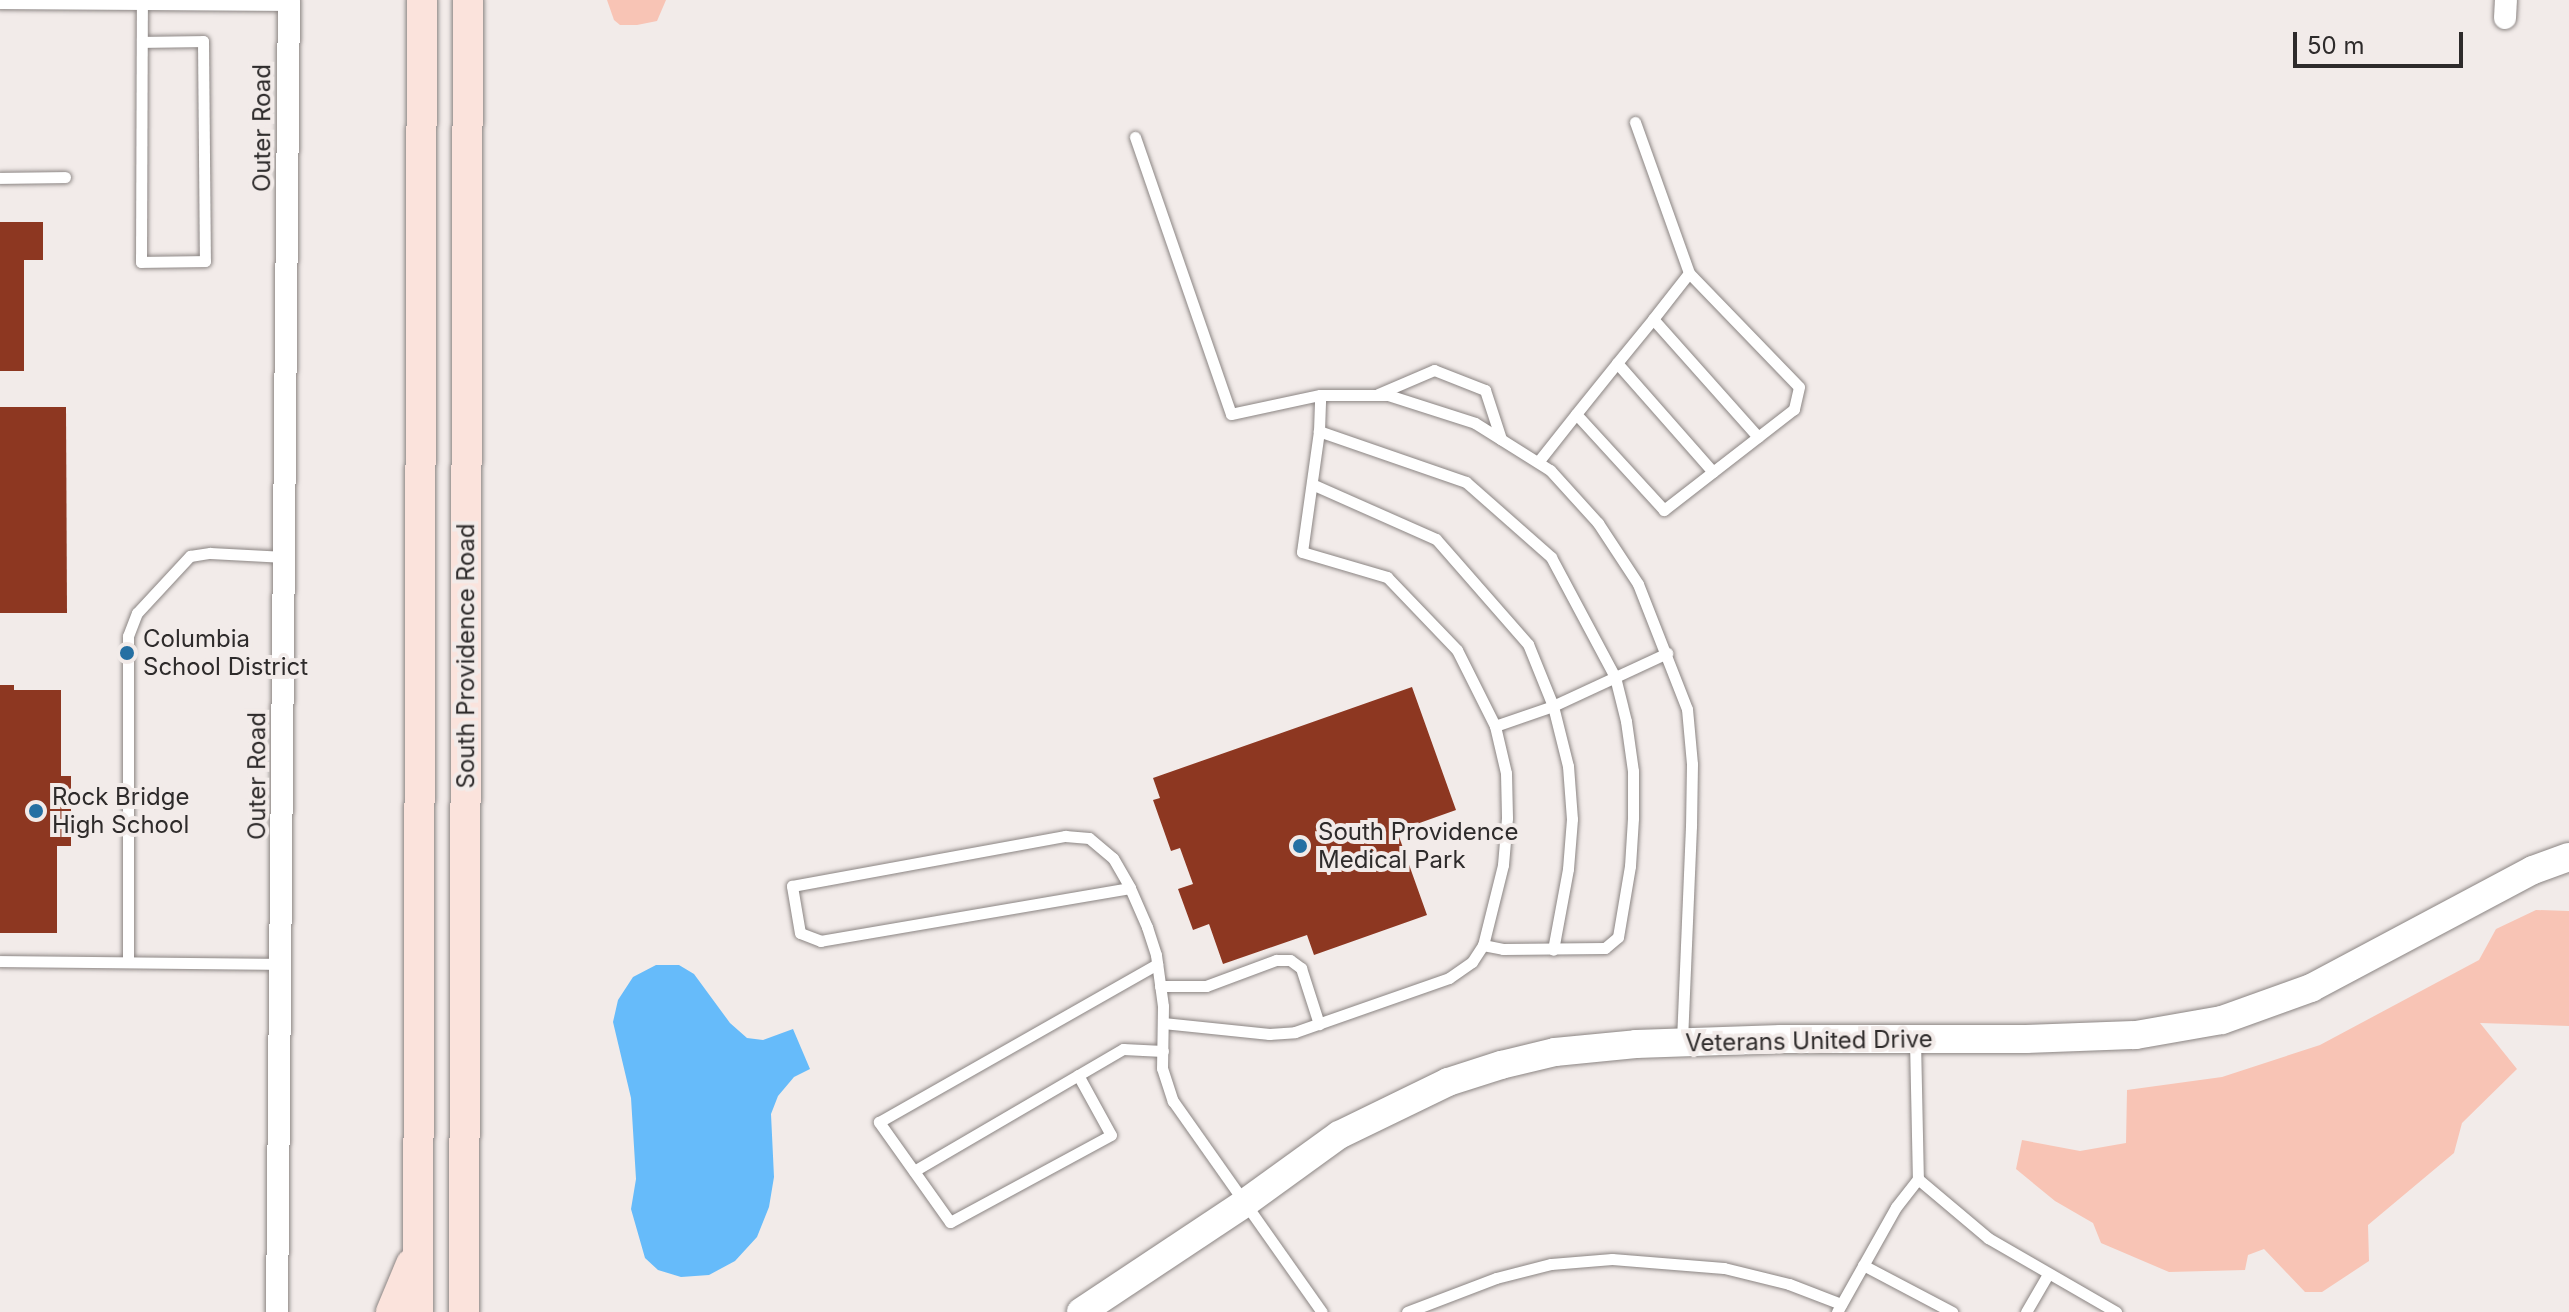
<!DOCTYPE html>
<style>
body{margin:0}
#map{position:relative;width:2569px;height:1312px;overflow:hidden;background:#f2ebe9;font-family:Inter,sans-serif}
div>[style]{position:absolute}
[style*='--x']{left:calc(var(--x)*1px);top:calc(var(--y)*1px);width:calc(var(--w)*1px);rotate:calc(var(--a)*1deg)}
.green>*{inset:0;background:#f8c4b5}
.water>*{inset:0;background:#66bbfa}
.building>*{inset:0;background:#8d3721}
.roads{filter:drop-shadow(0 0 2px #8b8583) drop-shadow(0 0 2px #8b8583)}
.service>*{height:11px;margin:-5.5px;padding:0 5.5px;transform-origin:5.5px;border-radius:5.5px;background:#fff}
.minor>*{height:22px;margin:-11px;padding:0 11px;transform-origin:11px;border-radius:11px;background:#fff}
.tertiary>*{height:28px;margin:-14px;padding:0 14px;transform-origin:14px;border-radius:14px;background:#fff}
.secondary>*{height:30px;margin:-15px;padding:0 15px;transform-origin:15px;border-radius:15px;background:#fbe3dc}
.dots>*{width:22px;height:22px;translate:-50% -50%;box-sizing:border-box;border:4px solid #f2ebe9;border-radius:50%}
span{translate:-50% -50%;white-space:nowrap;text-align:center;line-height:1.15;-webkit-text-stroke:8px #f2ebe9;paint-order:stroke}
.street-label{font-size:24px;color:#2e2b2b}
.poi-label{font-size:24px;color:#2e2b2b}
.left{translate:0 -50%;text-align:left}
.scale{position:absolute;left:2293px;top:32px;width:170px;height:36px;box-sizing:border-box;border:4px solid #2e2b2b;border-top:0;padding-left:10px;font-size:24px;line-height:28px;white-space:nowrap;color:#2e2b2b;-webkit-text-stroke:6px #f2ebe9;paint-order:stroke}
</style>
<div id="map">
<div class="green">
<i style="clip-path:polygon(607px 0,666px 0,657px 21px,637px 25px,620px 25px,614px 20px)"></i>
<i style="clip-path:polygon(2536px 910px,2569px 911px,2569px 1026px,2480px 1023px,2517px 1069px,2462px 1123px,2454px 1153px,2368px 1225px,2369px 1261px,2322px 1292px,2305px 1292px,2264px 1249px,2248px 1255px,2245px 1270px,2169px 1272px,2101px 1243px,2093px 1223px,2055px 1201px,2016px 1169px,2022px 1140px,2080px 1151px,2126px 1143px,2127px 1090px,2222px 1077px,2320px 1045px,2479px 960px,2496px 929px)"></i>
</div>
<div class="water">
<i style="clip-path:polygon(656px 965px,679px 965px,694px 974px,730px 1023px,747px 1038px,763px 1040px,793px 1029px,810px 1069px,794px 1077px,778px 1096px,771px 1114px,774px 1177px,769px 1207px,757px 1237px,735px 1261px,709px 1275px,681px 1277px,658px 1270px,645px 1258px,631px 1209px,636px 1179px,631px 1098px,613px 1022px,618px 1000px,633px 977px)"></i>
</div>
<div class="building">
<i style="clip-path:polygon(0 222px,43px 222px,43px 260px,24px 260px,24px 371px,0 371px)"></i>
<i style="clip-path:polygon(0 407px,66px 407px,67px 613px,0 613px)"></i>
<i style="clip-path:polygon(0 685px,14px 685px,14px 690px,61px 690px,61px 776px,71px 776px,71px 846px,57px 846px,57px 933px,0 933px)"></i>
<i style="clip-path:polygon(1412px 687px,1456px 810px,1397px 831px,1427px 915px,1314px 955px,1307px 935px,1223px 964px,1209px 924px,1193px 930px,1178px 889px,1193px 884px,1180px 848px,1171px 851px,1153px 800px,1160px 798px,1153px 778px)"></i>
</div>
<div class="roads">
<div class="service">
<i style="--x:0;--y:3;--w:289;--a:0.4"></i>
<i style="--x:142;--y:42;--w:61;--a:-0.9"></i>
<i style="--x:203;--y:41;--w:220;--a:89.5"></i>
<i style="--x:205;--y:261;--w:64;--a:179.1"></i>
<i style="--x:141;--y:262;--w:262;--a:-89.8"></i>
<i style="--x:1635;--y:122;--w:160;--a:70.3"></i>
<i style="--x:1135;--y:137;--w:293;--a:70.9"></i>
<i style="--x:1231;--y:414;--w:91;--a:-12.1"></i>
<i style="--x:1320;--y:395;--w:68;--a:0"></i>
<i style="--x:1388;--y:395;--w:91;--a:17.8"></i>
<i style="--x:1475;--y:423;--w:89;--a:32.1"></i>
<i style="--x:1550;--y:470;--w:72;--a:47.8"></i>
<i style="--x:1598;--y:523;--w:73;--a:56.7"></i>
<i style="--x:1638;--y:584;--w:134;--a:68.6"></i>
<i style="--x:1687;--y:709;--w:55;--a:84.8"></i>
<i style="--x:1692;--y:764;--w:62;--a:90.9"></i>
<i style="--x:1691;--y:826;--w:216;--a:92.4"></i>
<i style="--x:0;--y:178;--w:65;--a:-0.9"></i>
<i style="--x:1653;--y:319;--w:158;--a:48.3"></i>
<i style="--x:1617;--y:363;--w:145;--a:48.6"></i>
<i style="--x:1378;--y:394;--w:61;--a:-23.2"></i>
<i style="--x:1434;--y:370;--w:55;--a:21.4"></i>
<i style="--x:1485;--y:390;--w:52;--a:71.9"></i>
<i style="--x:1319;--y:431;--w:36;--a:-88"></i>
<i style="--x:1538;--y:462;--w:61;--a:-51.6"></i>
<i style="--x:1576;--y:414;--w:65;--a:-51.2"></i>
<i style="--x:1617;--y:363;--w:57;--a:-50.7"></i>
<i style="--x:1653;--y:319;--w:58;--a:-52"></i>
<i style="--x:1689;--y:273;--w:158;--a:46"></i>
<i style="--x:1799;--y:387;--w:23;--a:103"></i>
<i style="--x:1794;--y:409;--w:165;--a:142.2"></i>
<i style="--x:1664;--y:510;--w:130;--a:-132.5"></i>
<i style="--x:1314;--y:485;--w:133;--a:23.9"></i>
<i style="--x:1436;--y:539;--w:140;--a:48.8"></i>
<i style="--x:1528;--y:644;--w:67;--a:68"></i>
<i style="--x:1553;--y:706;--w:62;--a:76"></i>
<i style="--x:1568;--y:766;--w:53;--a:85.7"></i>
<i style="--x:1572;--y:819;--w:50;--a:94.6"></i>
<i style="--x:1568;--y:869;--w:82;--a:100.5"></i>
<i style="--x:1495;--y:726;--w:61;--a:-19"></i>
<i style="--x:1553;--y:706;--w:126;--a:-24.9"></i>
<i style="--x:1130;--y:888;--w:314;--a:170.3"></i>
<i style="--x:821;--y:941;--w:22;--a:-159"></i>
<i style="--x:800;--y:933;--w:48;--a:-99.7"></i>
<i style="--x:792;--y:886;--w:278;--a:-10.4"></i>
<i style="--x:1065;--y:836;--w:24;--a:5"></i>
<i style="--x:1089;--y:838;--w:31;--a:40"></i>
<i style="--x:1113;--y:858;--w:34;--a:60"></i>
<i style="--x:1130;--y:888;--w:43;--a:66.4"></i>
<i style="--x:1147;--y:927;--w:29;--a:72"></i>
<i style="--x:1156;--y:955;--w:51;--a:82.2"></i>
<i style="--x:1163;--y:1006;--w:62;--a:90.9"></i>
<i style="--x:1162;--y:1068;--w:35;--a:72"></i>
<i style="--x:1173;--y:1101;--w:258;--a:54.8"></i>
<i style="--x:0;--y:961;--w:282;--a:0.6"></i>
<i style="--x:128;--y:962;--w:326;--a:-90"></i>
<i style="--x:128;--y:636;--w:25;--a:-69"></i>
<i style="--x:137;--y:613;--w:78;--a:-47.1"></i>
<i style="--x:190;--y:556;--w:20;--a:-9"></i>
<i style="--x:210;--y:553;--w:75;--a:3.1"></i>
<i style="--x:1160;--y:986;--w:46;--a:0"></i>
<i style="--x:1206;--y:986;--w:75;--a:-20.4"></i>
<i style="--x:1276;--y:960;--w:14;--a:0"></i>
<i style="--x:1290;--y:960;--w:14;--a:36"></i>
<i style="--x:1301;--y:968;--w:59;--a:72.2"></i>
<i style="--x:1163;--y:1023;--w:107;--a:5.9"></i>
<i style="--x:1269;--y:1034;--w:26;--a:-4"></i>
<i style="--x:1295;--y:1032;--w:163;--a:-19.3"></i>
<i style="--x:1449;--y:978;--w:28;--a:-35"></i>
<i style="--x:1472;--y:962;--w:20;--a:-57"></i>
<i style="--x:1483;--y:945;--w:20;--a:11"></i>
<i style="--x:1503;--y:949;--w:102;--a:-0.6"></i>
<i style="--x:1605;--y:948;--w:17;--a:-40"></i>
<i style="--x:1618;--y:937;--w:72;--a:-80.4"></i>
<i style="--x:1630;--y:866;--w:48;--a:-86.4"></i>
<i style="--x:1633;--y:818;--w:47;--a:-90"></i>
<i style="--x:1633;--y:771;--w:50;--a:-98"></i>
<i style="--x:1626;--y:721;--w:45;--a:-104"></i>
<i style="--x:1615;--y:677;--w:136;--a:-118.1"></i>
<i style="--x:1551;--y:557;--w:113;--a:-138.6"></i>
<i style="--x:1466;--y:482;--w:156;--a:-160.9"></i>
<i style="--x:1319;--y:431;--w:122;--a:98"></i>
<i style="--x:1302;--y:552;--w:89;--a:16.4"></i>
<i style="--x:1387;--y:577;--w:101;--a:46.2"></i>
<i style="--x:1457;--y:650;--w:85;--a:63.4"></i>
<i style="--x:1495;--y:726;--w:48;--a:76.8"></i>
<i style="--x:1506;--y:773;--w:45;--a:88.7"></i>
<i style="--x:1507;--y:818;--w:47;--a:94.9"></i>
<i style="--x:1503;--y:865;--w:82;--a:104"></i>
<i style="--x:1915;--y:1040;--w:139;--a:88.8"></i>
<i style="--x:1918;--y:1179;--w:92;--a:40.1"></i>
<i style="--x:1988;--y:1238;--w:148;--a:30"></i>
<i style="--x:1078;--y:1075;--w:68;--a:61.2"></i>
<i style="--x:1111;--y:1135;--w:183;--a:151.6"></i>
<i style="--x:950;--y:1222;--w:123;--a:-125.4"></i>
<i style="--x:879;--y:1122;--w:320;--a:-29.6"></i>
<i style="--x:914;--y:1171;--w:242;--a:-30.3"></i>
<i style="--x:1123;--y:1049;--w:40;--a:2.9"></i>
<i style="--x:1863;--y:1265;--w:101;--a:27.8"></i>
<i style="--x:1407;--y:1312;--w:95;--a:-20.9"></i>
<i style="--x:1496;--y:1278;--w:57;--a:-14.3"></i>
<i style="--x:1551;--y:1264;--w:61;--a:-4.7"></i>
<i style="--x:1612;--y:1259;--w:112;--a:4.6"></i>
<i style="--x:1724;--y:1268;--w:67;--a:13.8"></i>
<i style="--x:1789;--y:1284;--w:56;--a:21"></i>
<i style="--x:1837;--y:1312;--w:120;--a:-60.7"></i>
<i style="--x:1896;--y:1207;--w:36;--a:-52"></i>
<i style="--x:2026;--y:1312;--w:44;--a:-59.9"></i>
</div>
<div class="minor">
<i style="--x:2505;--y:18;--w:18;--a:-87"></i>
<i style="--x:277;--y:1312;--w:1312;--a:-89.48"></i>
</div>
<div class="tertiary">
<i style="--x:1081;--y:1312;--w:197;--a:-33.6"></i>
<i style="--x:1245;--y:1203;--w:116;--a:-35.9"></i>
<i style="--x:1339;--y:1135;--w:121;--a:-25.9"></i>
<i style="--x:1448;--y:1082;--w:56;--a:-17.8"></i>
<i style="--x:1501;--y:1065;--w:56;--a:-13.5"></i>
<i style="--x:1555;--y:1052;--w:81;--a:-5.6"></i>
<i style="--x:1636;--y:1044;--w:145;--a:-2"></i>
<i style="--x:1781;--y:1039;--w:245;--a:0"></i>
<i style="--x:2026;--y:1039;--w:110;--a:-2.1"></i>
<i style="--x:2136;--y:1035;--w:87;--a:-9.9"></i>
<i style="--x:2222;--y:1020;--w:95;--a:-19.8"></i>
<i style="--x:2311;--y:988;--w:251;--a:-28"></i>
<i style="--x:2533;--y:870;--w:38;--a:-20"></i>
</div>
<div class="secondary">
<i style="--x:391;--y:1312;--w:52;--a:-67.4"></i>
<i style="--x:418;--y:1312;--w:1312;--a:-89.83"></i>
<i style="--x:464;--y:1312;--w:1312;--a:-89.83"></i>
</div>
</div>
<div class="dots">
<i style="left:127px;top:653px;background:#2570a3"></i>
<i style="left:36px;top:811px;background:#2570a3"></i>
<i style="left:1300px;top:846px;background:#2570a3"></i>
</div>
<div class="street-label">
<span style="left:262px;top:128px;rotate:-90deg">Outer Road</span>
<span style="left:466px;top:656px;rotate:-90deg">South Providence Road</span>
<span style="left:257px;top:776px;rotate:-90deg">Outer Road</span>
<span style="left:1809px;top:1041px;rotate:-1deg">Veterans United Drive</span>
</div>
<div class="poi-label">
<span class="left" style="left:143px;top:653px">Columbia<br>School District</span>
<span class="left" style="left:52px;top:811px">Rock Bridge<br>High School</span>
<span class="left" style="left:1318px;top:846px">South Providence<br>Medical Park</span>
</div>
<div class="scale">50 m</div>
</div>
